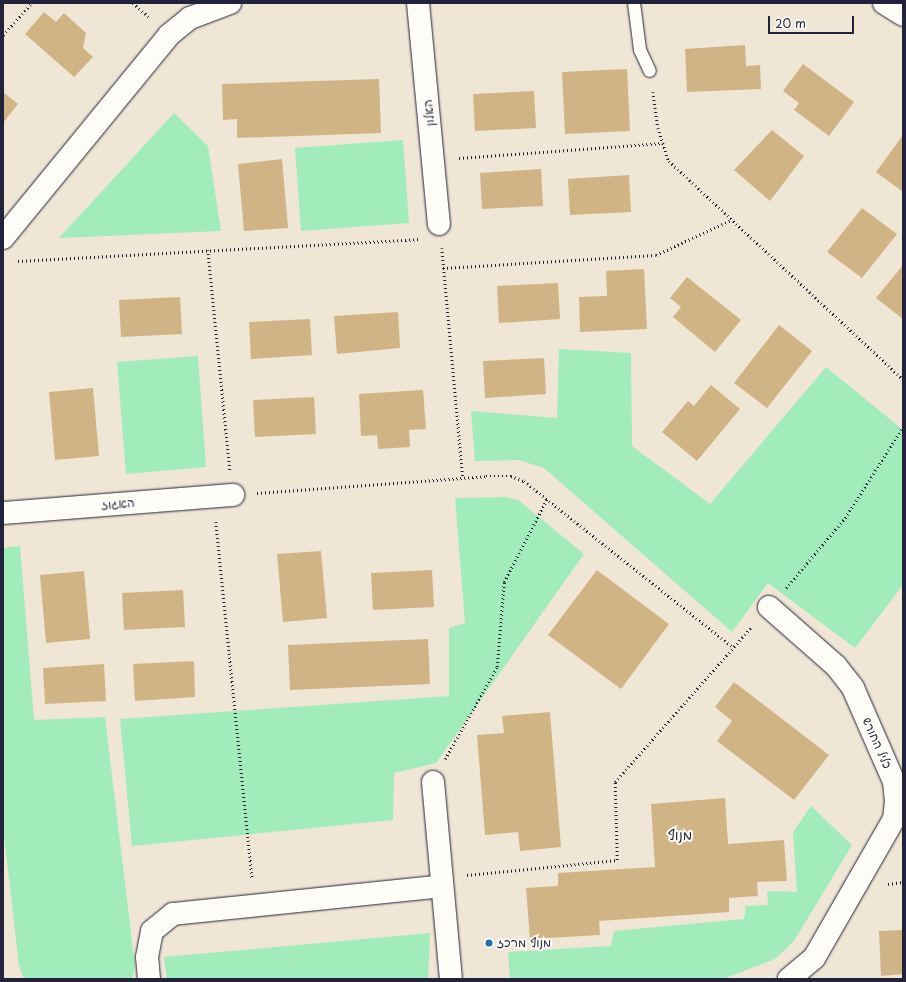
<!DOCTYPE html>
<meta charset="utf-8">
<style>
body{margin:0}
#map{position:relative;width:906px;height:982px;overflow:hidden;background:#f0e6d5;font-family:"Playpen Sans","Playpen Sans Hebrew",sans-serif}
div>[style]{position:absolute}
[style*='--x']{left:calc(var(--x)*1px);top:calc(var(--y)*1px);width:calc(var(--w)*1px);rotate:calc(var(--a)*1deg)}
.green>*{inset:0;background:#a2ebba}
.building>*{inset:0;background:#d1b486}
.path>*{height:2.5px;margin-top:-1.25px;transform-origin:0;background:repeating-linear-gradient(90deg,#22223b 0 1px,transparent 0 4px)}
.roads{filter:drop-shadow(0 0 1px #22223b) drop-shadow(0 0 1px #22223b)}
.lane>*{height:12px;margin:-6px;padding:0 6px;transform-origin:6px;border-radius:6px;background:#fdfcf7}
.street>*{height:22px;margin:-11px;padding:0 11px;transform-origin:11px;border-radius:11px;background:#fdfcf7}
.dots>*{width:11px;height:11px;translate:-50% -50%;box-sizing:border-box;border:2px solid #fdfcf7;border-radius:50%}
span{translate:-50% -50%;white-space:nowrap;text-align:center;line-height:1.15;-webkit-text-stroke:4px #fdfcf7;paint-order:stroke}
.street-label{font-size:12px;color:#22223b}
.poi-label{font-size:12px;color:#22223b}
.left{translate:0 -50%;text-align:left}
.quarter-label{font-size:14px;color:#22223b}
.frame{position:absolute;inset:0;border:4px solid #22223b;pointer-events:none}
.scale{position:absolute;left:768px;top:16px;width:86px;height:18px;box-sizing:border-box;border:2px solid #22223b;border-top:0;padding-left:5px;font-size:12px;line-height:14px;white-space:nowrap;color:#22223b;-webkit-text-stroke:3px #fdfcf7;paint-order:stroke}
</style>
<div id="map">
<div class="green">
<i style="clip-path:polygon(174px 113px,208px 146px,221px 231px,59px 238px)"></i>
<i style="clip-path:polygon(403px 140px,409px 223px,301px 231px,295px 148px)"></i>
<i style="clip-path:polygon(559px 349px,631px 353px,632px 446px,710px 504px,826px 367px,903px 430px,903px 585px,855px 648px,768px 583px,732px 632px,544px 468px,519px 460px,475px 461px,471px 411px,557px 418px)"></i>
<i style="clip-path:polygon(198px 356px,206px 467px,126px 474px,117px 362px)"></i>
<i style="clip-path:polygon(505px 497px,518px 500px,584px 554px,436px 763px,394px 773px,393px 820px,132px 846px,120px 719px,449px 696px,449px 628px,465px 623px,455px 498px)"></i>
<i style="clip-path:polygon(20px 546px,34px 720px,105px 717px,135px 966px,132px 979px,24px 979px,19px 965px,3px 827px,3px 548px)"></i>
<i style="clip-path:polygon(811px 806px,852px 845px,794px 941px,775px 959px,723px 979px,510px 979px,508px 952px,611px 946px,614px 931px,744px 919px,746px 906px,768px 905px,767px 891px,797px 892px,793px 832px)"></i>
<i style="clip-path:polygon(430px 933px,428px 979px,167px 979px,164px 957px)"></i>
</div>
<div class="building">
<i style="clip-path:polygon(44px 12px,56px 22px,64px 13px,86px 33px,83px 48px,93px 57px,74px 77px,25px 34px)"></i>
<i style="clip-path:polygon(745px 45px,746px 66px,760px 65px,761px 89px,687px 92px,685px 49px)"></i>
<i style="clip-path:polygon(803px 64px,854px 102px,829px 136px,794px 110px,799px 103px,783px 91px)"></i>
<i style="clip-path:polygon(627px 69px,630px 131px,565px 134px,562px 72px)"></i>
<i style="clip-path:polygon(379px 79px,381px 133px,237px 138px,237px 119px,223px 120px,222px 84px)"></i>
<i style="clip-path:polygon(534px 91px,536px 128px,475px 131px,473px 94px)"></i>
<i style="clip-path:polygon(3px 92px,18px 104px,3px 123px)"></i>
<i style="clip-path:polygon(772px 130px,804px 156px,770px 201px,734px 170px)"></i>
<i style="clip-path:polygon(903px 135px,903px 192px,876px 172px)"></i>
<i style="clip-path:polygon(282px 159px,288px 228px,244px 231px,238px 164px)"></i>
<i style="clip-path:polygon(541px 169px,543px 206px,482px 209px,480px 173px)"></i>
<i style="clip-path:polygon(629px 175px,631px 212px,570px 215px,568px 179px)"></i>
<i style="clip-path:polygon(862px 208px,897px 234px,862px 278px,827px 252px)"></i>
<i style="clip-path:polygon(903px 265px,903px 319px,876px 298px)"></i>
<i style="clip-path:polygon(644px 269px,647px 329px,580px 332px,579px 297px,607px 296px,606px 271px)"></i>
<i style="clip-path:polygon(687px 277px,741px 320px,715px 352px,673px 317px,681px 307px,670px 298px)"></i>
<i style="clip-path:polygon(558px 283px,560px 319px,499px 323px,497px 286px)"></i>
<i style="clip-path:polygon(180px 297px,182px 334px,121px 337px,119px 300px)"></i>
<i style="clip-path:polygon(398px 312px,400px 348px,337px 354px,334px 316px)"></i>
<i style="clip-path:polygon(310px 319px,312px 355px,251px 359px,249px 322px)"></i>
<i style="clip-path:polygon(779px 325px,812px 351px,767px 408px,734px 383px)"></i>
<i style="clip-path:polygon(544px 358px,546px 394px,485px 398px,483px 361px)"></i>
<i style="clip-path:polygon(711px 385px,740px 409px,697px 461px,662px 432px,688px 401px,694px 406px)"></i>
<i style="clip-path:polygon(93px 388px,99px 456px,55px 460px,49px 392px)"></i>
<i style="clip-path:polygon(423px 390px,426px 429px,409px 430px,410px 447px,378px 449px,377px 435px,361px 436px,359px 394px)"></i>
<i style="clip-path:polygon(314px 397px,316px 434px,255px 437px,253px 400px)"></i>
<i style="clip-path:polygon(321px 551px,327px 618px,283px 622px,277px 554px)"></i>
<i style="clip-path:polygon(432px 570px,434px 607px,373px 610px,371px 573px)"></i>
<i style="clip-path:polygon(597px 570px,669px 624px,621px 689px,548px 635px)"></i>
<i style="clip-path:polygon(84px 571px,90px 639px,46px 643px,40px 575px)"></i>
<i style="clip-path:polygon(183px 590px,185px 627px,124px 630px,122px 593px)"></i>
<i style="clip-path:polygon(428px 639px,430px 684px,290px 690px,288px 645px)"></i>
<i style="clip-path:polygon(194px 661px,195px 697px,135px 701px,133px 664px)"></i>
<i style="clip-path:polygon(104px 664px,106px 701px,45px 704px,43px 668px)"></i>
<i style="clip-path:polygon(734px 682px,829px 755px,794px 800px,717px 741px,732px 721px,715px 707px)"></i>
<i style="clip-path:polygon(550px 712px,561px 847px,520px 851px,518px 832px,485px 835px,477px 735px,504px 733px,502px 716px)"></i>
<i style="clip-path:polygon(725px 798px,728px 844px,784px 840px,787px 881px,757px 882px,758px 896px,729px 898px,729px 912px,599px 921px,600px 935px,530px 939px,526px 888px,558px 886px,558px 873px,655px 867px,651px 804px)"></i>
<i style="clip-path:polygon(903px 930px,903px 974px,881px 976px,879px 931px)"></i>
</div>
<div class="path">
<i style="--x:133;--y:3;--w:21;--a:41"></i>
<i style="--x:3;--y:35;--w:43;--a:-47.8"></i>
<i style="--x:653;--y:92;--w:36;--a:82"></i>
<i style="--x:658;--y:128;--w:35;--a:72"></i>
<i style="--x:669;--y:161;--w:320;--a:43"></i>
<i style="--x:459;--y:158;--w:204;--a:-4.2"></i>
<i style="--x:442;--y:248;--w:230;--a:84.8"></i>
<i style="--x:208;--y:250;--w:221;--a:84.3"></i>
<i style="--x:18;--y:261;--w:401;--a:-3.1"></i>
<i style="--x:443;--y:268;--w:213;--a:-3.5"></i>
<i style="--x:656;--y:255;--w:83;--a:-25"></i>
<i style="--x:257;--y:493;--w:230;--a:-4.2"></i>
<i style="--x:486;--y:476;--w:25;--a:0"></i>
<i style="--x:511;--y:476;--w:14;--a:21"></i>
<i style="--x:524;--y:481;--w:267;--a:38.5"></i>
<i style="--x:216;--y:522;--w:359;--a:84.2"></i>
<i style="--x:786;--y:588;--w:92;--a:-49.9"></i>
<i style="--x:845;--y:518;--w:108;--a:-57.5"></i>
<i style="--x:445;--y:759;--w:106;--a:-60.5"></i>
<i style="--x:497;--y:667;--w:85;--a:-85.3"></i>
<i style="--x:504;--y:582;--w:93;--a:-62.6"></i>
<i style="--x:467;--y:875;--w:151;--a:-5.7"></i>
<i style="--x:617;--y:860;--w:78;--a:-91.5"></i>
<i style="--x:615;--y:782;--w:208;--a:-48.7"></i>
<i style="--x:888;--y:884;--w:15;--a:-8"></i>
</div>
<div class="roads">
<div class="lane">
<i style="--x:634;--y:3;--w:47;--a:82.7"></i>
<i style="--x:640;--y:50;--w:23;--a:65"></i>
</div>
<div class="street">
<i style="--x:418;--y:3;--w:222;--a:84.6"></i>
<i style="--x:884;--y:3;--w:22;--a:32"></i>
<i style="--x:3;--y:238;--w:262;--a:-50.7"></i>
<i style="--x:169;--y:35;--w:27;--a:-39"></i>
<i style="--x:190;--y:18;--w:43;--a:-20.6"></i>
<i style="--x:3;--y:513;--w:231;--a:-4.5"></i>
<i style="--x:769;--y:607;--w:89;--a:41.4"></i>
<i style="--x:836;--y:666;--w:28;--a:52"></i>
<i style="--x:853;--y:688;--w:103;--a:66.4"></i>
<i style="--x:894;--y:782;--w:19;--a:84"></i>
<i style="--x:896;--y:801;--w:18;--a:96"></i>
<i style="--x:894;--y:819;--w:160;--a:119.9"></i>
<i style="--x:814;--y:958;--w:33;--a:140"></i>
<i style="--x:433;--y:782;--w:198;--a:84.8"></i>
<i style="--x:149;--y:979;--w:22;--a:-95"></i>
<i style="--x:147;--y:957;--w:26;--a:-79"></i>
<i style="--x:152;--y:931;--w:27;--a:-39"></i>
<i style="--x:173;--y:914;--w:270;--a:-5.9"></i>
</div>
</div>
<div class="dots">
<i style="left:489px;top:943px;background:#1f6fb2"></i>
</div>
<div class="street-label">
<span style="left:429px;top:113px;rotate:-96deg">האלון</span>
<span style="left:118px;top:504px;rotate:-5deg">האגוז</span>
<span style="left:877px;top:743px;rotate:66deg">כליל החורש</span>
</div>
<div class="poi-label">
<span class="left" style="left:497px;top:943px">מנוף מרכז</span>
</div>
<div class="quarter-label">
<span style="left:680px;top:835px">מנוף</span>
</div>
<div class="frame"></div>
<div class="scale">20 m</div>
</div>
